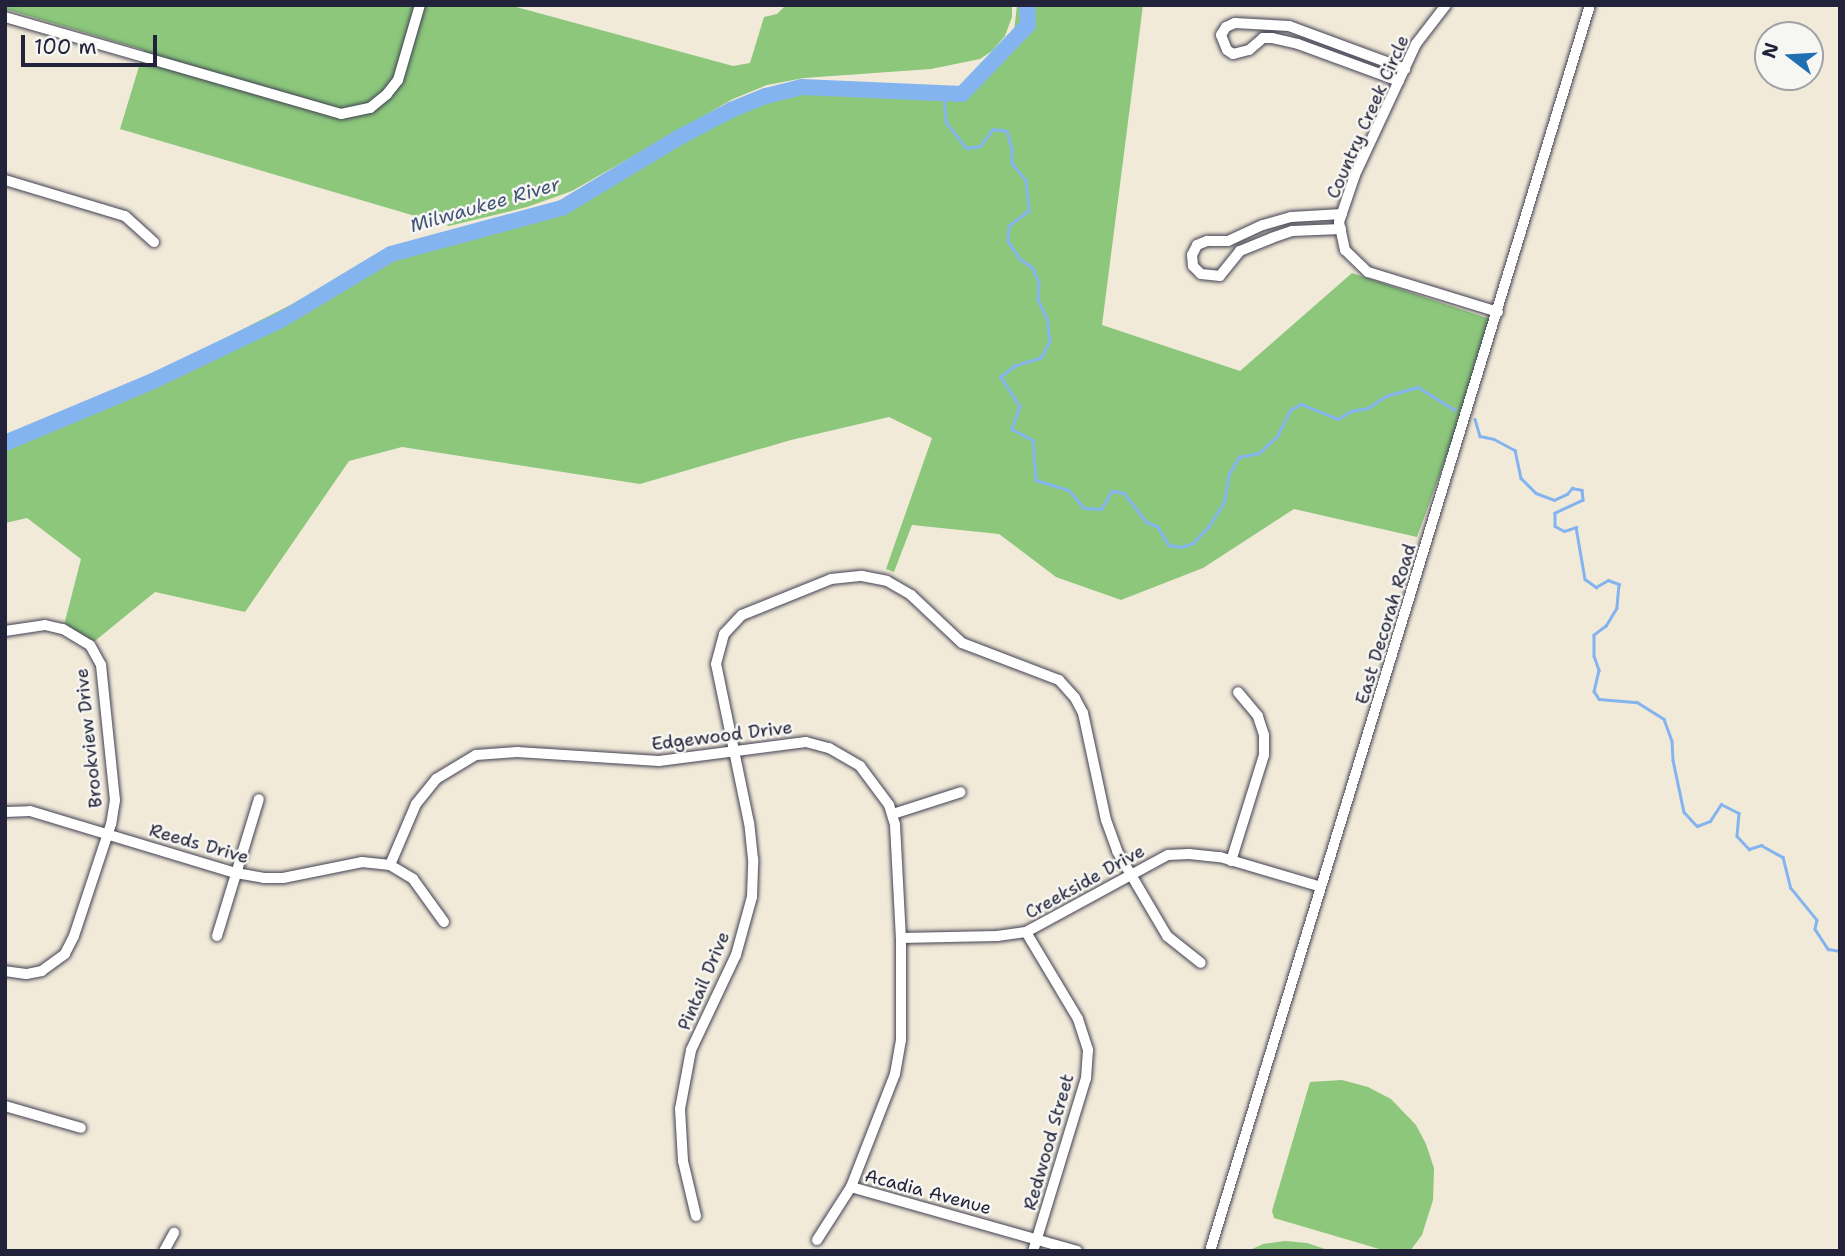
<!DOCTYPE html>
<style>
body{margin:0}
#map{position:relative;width:1845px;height:1256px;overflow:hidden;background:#f2ead9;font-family:"Shantell Sans",sans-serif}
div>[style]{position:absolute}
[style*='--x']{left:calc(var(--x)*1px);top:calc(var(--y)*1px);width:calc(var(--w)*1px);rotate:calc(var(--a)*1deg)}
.green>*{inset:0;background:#8cc77c}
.stream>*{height:2.5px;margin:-1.25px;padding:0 1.25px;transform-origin:1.25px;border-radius:1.25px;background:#84b4ef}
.river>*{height:16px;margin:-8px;padding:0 8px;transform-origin:8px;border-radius:8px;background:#84b4ef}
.roads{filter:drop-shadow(0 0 2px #414053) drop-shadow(0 0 2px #414053)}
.minor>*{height:10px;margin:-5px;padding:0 5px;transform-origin:5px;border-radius:5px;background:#fff}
span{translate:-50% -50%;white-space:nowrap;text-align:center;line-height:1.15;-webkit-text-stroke:5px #f6f6f2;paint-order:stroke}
.street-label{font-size:18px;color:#22223b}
.water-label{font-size:19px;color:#44557a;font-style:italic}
.frame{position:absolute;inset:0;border:7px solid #22223b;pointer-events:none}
.north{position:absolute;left:1754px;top:21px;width:70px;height:70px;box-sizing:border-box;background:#f6f6f2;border:2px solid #a1a1a9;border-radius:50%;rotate:287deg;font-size:19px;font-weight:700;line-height:28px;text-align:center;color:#22223b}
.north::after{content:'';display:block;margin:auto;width:24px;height:32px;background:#1f6fb2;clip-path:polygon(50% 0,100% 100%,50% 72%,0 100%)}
.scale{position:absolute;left:21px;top:35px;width:136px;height:32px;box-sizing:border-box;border:4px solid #22223b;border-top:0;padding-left:9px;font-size:21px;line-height:24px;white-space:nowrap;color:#22223b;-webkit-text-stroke:5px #f6f6f2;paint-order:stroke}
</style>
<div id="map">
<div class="green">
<i style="clip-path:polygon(5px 5px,509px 5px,733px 66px,750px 63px,764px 17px,777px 14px,786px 5px,1012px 5px,1012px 17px,1005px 36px,992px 51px,980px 59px,931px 69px,804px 78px,767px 85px,733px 99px,572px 191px,527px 207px,449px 226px,120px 129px,144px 50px,5px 9px)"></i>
<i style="clip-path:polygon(1017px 5px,1143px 5px,1102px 325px,1240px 371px,1352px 273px,1496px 321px,1417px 537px,1294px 509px,1203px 568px,1121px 600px,1056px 577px,999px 534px,912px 525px,894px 572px,886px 569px,932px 438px,889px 417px,791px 440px,640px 484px,402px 447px,349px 461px,245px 612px,155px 592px,90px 645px,63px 629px,81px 559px,27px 518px,5px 523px,5px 442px,78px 413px,391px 254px,562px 208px,678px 138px,731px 110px,766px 96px,802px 87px,962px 94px,1014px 31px)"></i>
<i style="clip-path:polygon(1342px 1080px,1368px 1087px,1391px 1099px,1416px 1125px,1426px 1144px,1434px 1168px,1433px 1200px,1422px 1235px,1410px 1251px,1386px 1251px,1274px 1218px,1272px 1211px,1310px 1082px)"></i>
<i style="clip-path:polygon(1285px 1241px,1307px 1243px,1331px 1251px,1248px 1251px,1263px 1244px)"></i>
</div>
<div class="stream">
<i style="--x:944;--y:93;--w:29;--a:86"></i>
<i style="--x:946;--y:122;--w:33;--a:52"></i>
<i style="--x:966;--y:148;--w:14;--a:-8"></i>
<i style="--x:980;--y:146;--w:21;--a:-53"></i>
<i style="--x:993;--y:129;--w:14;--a:8"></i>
<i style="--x:1007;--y:131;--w:18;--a:74"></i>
<i style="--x:1012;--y:148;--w:15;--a:90"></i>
<i style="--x:1012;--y:163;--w:22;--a:51"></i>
<i style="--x:1026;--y:180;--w:31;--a:84"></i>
<i style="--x:1029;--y:211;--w:25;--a:143"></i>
<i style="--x:1009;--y:226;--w:15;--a:94"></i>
<i style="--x:1008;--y:241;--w:22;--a:56"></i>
<i style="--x:1020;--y:259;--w:14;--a:34"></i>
<i style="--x:1032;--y:267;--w:17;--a:66"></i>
<i style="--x:1039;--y:283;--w:16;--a:94"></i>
<i style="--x:1038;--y:299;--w:21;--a:65"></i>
<i style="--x:1047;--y:318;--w:24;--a:83"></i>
<i style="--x:1050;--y:342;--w:18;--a:119"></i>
<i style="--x:1041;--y:358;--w:27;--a:163"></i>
<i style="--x:1015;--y:366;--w:18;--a:142"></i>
<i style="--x:1001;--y:377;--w:35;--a:57"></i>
<i style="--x:1020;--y:406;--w:24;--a:109"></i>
<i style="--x:1012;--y:429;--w:24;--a:28"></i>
<i style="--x:1033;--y:440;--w:40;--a:85.7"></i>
<i style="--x:1036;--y:480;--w:34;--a:17"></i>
<i style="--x:1069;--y:490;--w:23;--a:50"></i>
<i style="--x:1084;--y:508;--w:17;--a:3"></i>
<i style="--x:1101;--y:509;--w:21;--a:-59"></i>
<i style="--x:1112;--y:491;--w:12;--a:9"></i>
<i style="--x:1124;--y:493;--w:37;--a:52"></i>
<i style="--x:1147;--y:522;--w:12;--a:24"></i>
<i style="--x:1158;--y:527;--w:21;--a:59"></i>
<i style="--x:1169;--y:545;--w:12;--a:9"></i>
<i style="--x:1181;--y:547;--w:13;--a:-18"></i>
<i style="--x:1193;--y:543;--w:23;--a:-47"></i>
<i style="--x:1209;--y:526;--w:28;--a:-58"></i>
<i style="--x:1224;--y:502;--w:28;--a:-80"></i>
<i style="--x:1229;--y:474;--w:20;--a:-60"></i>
<i style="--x:1239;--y:457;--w:20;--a:-11"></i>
<i style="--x:1259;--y:453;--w:25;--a:-43"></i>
<i style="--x:1277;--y:436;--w:29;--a:-63"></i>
<i style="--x:1290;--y:410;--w:13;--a:-29"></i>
<i style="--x:1301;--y:404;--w:40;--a:22"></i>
<i style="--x:1338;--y:419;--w:15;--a:-32"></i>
<i style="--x:1351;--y:411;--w:17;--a:-10"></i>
<i style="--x:1368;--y:408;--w:22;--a:-34"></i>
<i style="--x:1386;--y:396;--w:33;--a:-16"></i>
<i style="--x:1418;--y:387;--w:44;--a:31.9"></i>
<i style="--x:1475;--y:419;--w:18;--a:74"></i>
<i style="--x:1480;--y:436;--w:14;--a:12"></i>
<i style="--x:1494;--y:439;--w:24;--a:28"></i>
<i style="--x:1515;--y:450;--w:29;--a:78"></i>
<i style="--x:1521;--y:478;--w:21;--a:45"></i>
<i style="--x:1536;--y:493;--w:19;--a:21"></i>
<i style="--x:1554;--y:500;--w:14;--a:-25"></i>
<i style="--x:1567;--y:494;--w:8;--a:-50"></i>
<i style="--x:1572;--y:488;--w:10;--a:11"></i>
<i style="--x:1582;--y:490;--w:10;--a:84"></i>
<i style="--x:1583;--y:500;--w:31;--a:155"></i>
<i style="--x:1555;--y:513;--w:13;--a:90"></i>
<i style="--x:1555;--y:526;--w:10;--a:29"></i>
<i style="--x:1564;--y:531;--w:13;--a:-18"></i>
<i style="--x:1576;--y:527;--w:53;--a:80.2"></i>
<i style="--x:1585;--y:579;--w:14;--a:36"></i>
<i style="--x:1596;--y:587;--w:14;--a:-30"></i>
<i style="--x:1608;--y:580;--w:12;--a:20"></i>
<i style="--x:1619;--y:584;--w:24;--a:95"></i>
<i style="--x:1617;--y:608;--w:21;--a:121"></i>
<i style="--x:1606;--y:626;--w:15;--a:143"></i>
<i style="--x:1594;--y:635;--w:21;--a:90"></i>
<i style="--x:1594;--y:656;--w:15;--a:70"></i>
<i style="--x:1599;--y:670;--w:22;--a:103"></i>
<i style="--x:1594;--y:691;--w:9;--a:58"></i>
<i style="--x:1599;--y:699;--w:38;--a:5"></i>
<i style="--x:1637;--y:702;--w:32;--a:32"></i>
<i style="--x:1664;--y:719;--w:23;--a:70"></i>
<i style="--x:1672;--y:741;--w:19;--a:87"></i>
<i style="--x:1673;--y:760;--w:53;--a:78.1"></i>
<i style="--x:1684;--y:812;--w:19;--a:47"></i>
<i style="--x:1697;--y:826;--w:14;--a:-21"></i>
<i style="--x:1710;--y:821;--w:20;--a:-57"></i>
<i style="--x:1721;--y:804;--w:20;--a:27"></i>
<i style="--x:1739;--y:813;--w:23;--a:95"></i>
<i style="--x:1737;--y:836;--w:18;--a:47"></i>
<i style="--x:1749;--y:849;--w:13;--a:-18"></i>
<i style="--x:1761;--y:845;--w:25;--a:29"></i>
<i style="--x:1783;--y:857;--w:32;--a:76"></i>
<i style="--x:1791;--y:888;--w:41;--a:50.9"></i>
<i style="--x:1817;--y:920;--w:9;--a:103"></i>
<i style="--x:1815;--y:929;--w:24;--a:57"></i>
<i style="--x:1828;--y:949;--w:12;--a:9"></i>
</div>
<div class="river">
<i style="--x:5;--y:443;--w:160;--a:-22.7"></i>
<i style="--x:153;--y:381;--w:142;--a:-25.5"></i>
<i style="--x:281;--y:320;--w:128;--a:-31"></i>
<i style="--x:391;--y:254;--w:177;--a:-15.1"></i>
<i style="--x:562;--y:208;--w:135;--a:-31.1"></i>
<i style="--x:678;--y:138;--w:60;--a:-27.8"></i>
<i style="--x:731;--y:110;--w:38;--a:-22"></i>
<i style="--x:766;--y:96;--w:37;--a:-14"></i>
<i style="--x:802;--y:87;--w:160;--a:2.5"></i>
<i style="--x:962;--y:94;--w:95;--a:-46.3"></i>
<i style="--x:1028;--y:25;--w:20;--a:-93"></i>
</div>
<div class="roads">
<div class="minor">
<i style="--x:1446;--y:5;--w:49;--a:127.6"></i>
<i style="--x:1416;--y:44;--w:145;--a:115"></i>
<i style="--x:1355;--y:175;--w:50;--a:108.8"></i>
<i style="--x:1339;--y:222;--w:29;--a:78"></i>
<i style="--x:1345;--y:250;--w:32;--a:44"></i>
<i style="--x:1368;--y:272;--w:136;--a:17.1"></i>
<i style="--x:5;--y:17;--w:350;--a:16.1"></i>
<i style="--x:341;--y:114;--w:30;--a:-12"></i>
<i style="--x:370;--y:108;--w:22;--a:-39"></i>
<i style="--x:387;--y:94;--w:18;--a:-52"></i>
<i style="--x:398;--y:80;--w:78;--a:-73.7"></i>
<i style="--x:1399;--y:81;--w:108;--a:-159.9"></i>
<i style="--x:1298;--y:44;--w:27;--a:-167"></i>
<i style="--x:1272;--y:38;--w:9;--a:180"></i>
<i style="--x:1263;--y:38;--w:18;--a:139"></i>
<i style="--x:1249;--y:50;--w:16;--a:166"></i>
<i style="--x:1233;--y:54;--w:7;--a:-146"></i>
<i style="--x:1227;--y:50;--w:16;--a:-112"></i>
<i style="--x:1221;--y:35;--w:9;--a:-58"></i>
<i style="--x:1226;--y:27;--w:10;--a:-24"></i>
<i style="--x:1235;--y:23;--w:54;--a:3.2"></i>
<i style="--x:1289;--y:26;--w:124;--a:20.3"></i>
<i style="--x:5;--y:180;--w:125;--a:16.7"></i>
<i style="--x:125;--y:216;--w:39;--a:42"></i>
<i style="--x:1341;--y:229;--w:49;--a:177.7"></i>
<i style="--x:1292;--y:231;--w:21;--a:161"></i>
<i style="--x:1272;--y:238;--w:35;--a:158"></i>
<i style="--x:1240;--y:251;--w:32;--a:129"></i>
<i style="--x:1220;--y:276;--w:19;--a:-174"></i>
<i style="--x:1201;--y:274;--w:11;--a:-135"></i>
<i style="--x:1193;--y:266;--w:11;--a:-95"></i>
<i style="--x:1192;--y:255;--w:11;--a:-63"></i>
<i style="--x:1197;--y:245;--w:11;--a:-22"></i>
<i style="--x:1207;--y:241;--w:21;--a:0"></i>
<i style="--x:1228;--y:241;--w:38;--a:-25"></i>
<i style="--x:1263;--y:225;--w:29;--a:-16"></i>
<i style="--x:1291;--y:217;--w:51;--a:-3.4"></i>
<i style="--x:5;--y:631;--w:40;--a:-8.5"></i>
<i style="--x:45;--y:625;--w:18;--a:13"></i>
<i style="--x:63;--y:629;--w:31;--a:31"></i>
<i style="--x:90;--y:645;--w:23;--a:61"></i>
<i style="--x:101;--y:665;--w:136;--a:84.1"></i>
<i style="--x:115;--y:800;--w:24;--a:99"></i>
<i style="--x:111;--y:824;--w:118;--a:108.3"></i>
<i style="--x:74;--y:936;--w:20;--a:117"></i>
<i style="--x:65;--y:954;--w:29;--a:144"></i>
<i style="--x:42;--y:971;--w:16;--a:169"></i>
<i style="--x:26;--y:974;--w:21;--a:-172"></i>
<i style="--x:5;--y:812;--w:25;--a:-2"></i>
<i style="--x:30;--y:811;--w:215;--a:16.8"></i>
<i style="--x:236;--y:873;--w:27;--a:10"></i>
<i style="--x:263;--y:878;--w:20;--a:0"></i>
<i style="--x:283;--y:878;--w:81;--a:-11.4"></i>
<i style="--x:362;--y:862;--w:28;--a:6"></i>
<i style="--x:390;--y:865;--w:27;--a:31"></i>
<i style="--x:413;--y:879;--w:53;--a:54.2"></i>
<i style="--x:893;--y:814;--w:71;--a:-17.9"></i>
<i style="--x:1231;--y:861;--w:111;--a:-72.7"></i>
<i style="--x:1264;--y:755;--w:20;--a:-90"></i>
<i style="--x:1264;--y:735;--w:20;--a:-108"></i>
<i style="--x:1258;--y:716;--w:31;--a:-130"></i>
<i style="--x:390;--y:865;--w:66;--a:-66.9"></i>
<i style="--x:416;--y:804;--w:32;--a:-51"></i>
<i style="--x:436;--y:779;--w:47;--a:-31"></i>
<i style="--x:476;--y:755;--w:41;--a:-4.2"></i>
<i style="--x:517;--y:752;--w:142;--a:3.6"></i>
<i style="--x:659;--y:761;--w:148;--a:-7.4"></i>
<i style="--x:806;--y:742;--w:24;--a:15"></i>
<i style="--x:829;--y:748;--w:36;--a:30"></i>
<i style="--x:860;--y:766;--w:49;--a:53.4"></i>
<i style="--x:889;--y:805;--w:21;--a:73"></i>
<i style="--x:895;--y:825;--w:113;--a:87"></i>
<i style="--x:901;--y:938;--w:102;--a:90"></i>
<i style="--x:901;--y:1040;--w:35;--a:100"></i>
<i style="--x:895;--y:1074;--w:121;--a:111.3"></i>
<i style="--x:851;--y:1187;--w:63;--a:122.7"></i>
<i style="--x:1026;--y:932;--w:101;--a:59.1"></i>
<i style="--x:1078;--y:1019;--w:33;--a:72"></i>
<i style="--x:1088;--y:1050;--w:28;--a:94"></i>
<i style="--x:1086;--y:1078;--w:181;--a:107"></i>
<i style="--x:217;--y:936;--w:143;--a:-73"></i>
<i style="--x:901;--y:938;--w:96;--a:-1.2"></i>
<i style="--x:997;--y:936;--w:29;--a:-8"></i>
<i style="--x:1026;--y:932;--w:162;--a:-28.5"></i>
<i style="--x:1168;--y:855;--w:21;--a:-3"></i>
<i style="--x:1189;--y:854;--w:31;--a:6"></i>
<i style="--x:1220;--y:857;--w:105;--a:16.5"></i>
<i style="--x:5;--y:1106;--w:79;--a:16.1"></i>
<i style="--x:851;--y:1187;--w:235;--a:15.8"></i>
<i style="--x:696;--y:1216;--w:57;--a:-103.3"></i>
<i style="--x:683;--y:1161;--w:52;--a:-93.3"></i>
<i style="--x:680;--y:1109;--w:60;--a:-79.4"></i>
<i style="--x:691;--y:1050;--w:105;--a:-64.7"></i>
<i style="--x:736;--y:955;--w:60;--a:-74.6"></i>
<i style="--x:752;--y:897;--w:38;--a:-88"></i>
<i style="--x:753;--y:859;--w:36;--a:-96"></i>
<i style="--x:749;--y:823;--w:162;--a:-101.7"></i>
<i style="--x:716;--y:664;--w:31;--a:-75"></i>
<i style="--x:724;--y:634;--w:26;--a:-47"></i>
<i style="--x:742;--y:615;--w:96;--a:-22"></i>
<i style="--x:831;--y:579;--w:31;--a:-6"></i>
<i style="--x:862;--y:576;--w:25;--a:11"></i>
<i style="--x:887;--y:581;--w:28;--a:30"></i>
<i style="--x:911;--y:595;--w:70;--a:43.3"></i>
<i style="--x:962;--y:643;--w:104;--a:20.9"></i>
<i style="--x:1059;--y:680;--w:24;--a:48"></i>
<i style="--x:1075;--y:698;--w:17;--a:62"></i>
<i style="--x:1083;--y:713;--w:109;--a:77.9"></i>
<i style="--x:1106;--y:820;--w:33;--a:70"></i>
<i style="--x:1117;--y:851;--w:99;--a:59.5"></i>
<i style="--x:1167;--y:936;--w:43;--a:38.5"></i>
<i style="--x:164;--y:1251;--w:21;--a:-61"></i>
<i style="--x:1210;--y:1251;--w:1303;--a:-73.04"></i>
</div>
</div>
<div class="street-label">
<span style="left:1368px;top:117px;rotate:-66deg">Country Creek Circle</span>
<span style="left:1386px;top:624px;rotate:-73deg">East Decorah Road</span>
<span style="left:722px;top:736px;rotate:-7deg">Edgewood Drive</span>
<span style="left:89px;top:738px;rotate:-96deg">Brookview Drive</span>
<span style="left:199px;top:844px;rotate:16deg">Reeds Drive</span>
<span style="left:1085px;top:882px;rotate:-29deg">Creekside Drive</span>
<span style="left:704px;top:981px;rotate:-67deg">Pintail Drive</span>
<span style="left:1049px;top:1142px;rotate:-74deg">Redwood Street</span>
<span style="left:928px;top:1192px;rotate:15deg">Acadia Avenue</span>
</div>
<div class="water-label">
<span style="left:485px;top:205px;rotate:-16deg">Milwaukee River</span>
</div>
<div class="frame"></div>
<div class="north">N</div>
<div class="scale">100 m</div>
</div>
